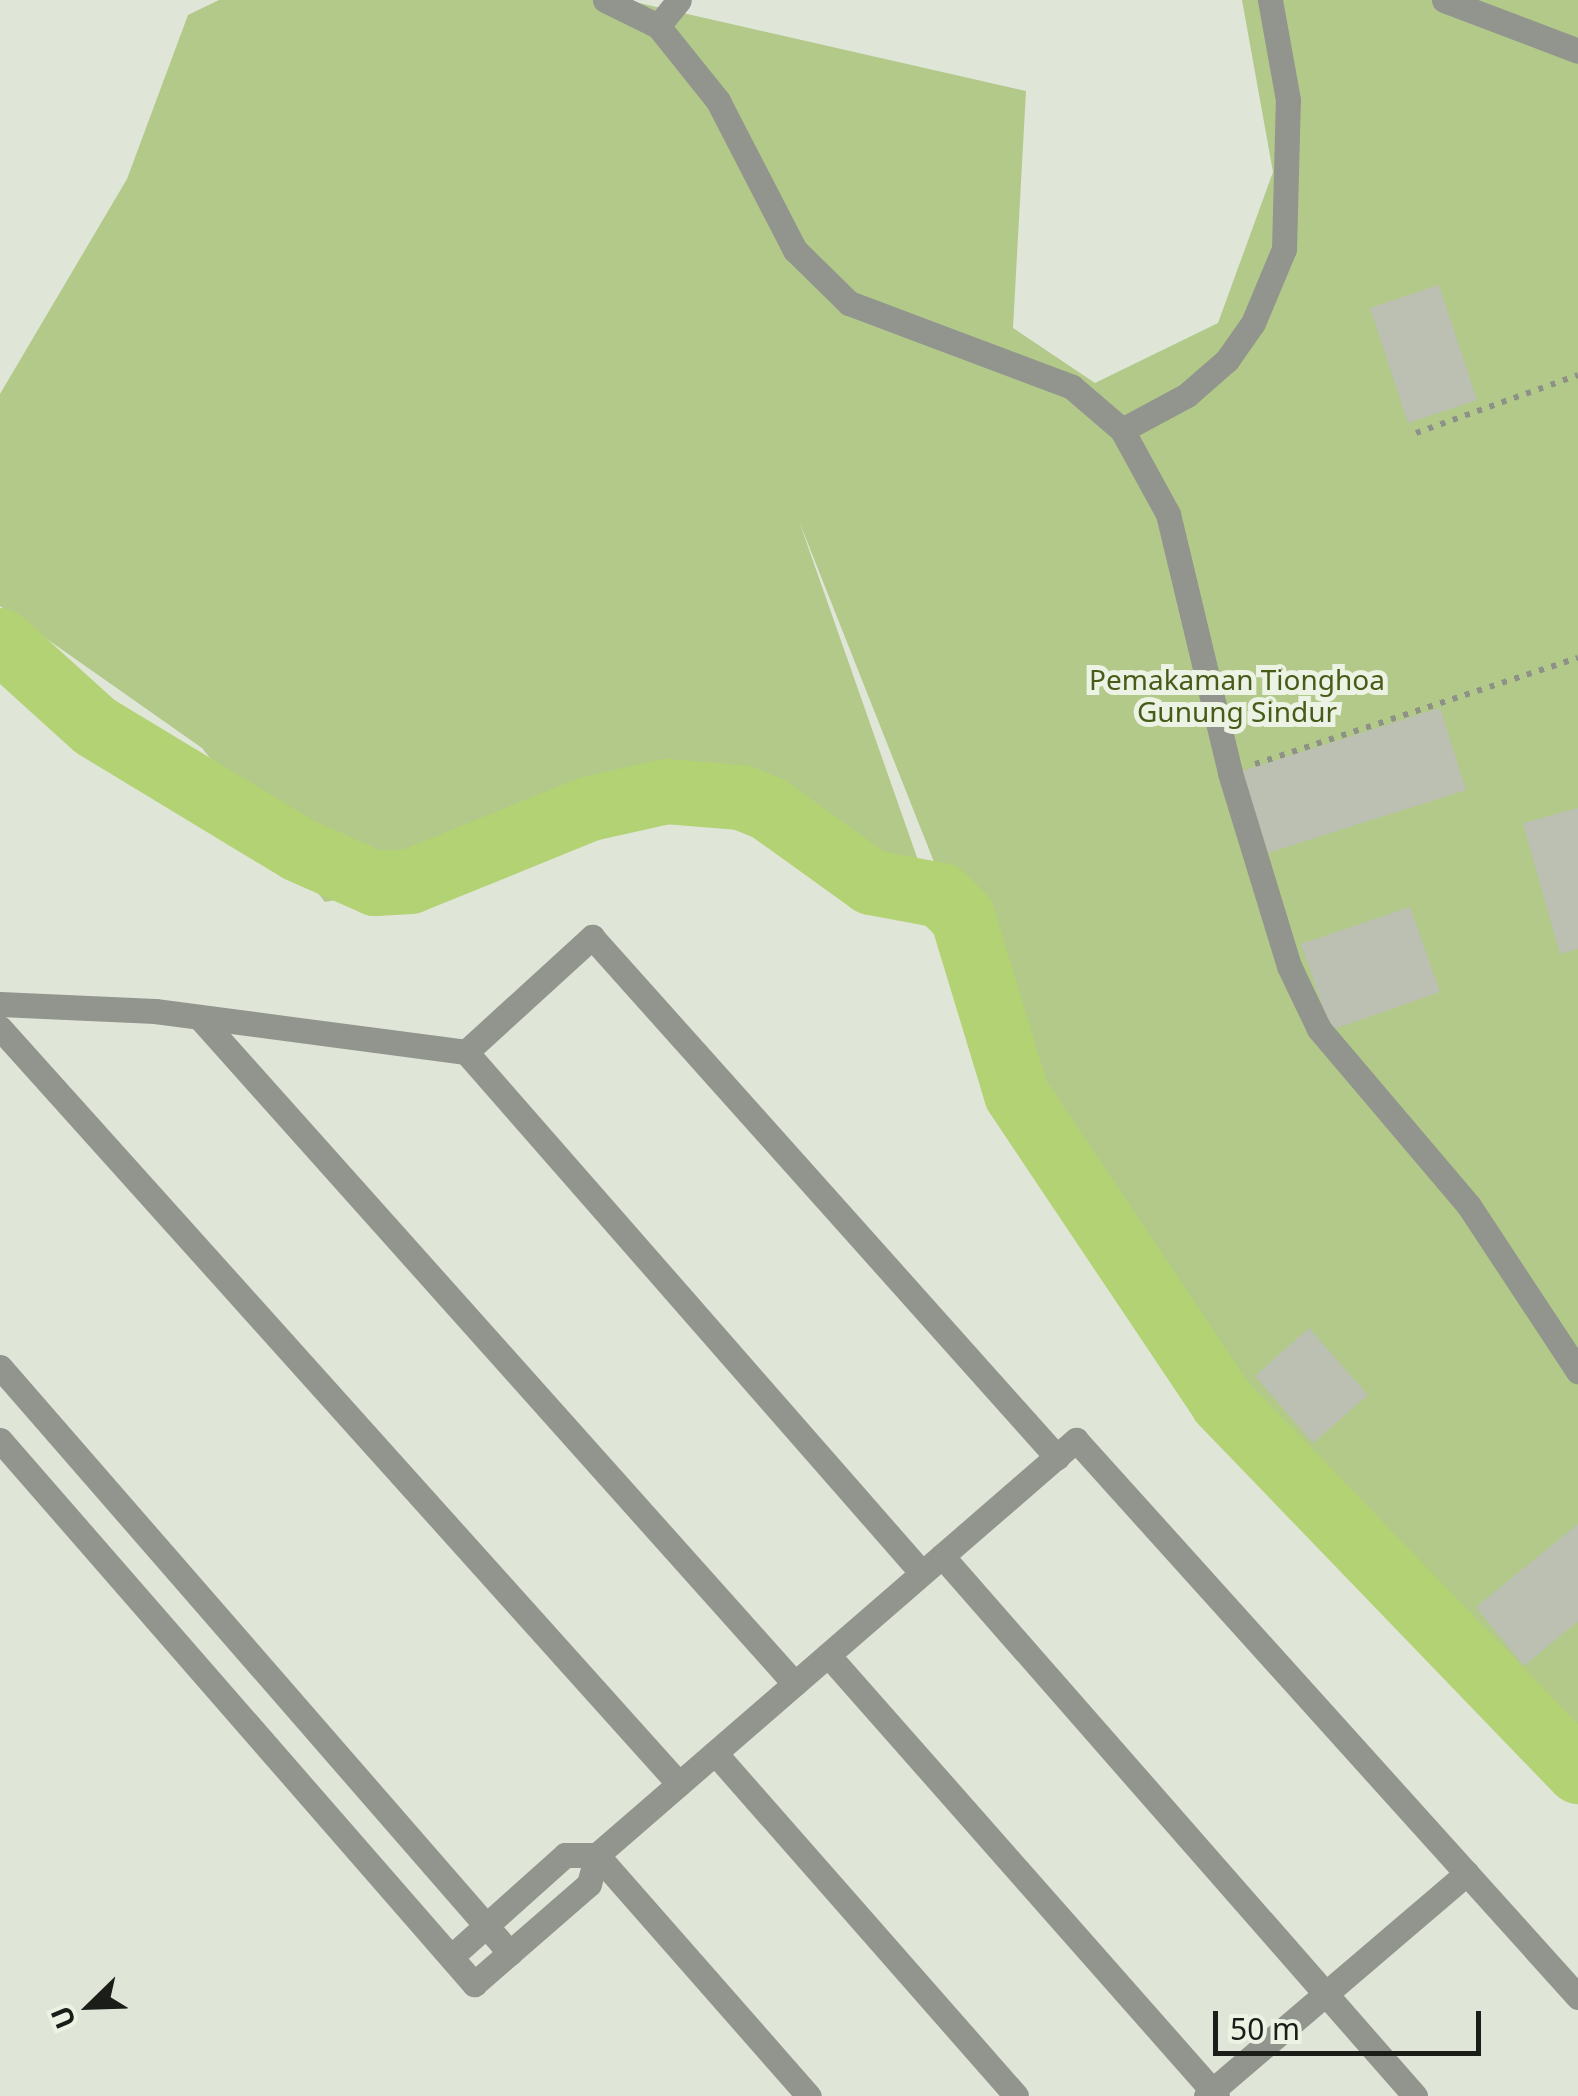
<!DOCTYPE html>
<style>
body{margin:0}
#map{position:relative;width:1578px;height:2096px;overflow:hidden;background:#dfe5d7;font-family:"Noto Sans",sans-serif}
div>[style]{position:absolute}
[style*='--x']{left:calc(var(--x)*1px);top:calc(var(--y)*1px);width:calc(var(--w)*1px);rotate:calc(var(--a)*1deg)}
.green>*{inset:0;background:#b2c98a}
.river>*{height:65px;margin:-32.5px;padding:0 32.5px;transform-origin:32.5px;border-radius:32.5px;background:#b2d274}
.building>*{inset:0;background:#bbc0b3}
.path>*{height:6px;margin-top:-3px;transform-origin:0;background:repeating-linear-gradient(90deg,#8d9187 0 5px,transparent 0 13px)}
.minor>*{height:25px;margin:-12.5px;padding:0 12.5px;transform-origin:12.5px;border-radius:12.5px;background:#92948e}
span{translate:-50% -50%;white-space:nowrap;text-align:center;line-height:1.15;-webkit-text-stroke:10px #ecf2e4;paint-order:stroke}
.park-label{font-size:28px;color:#485c1a}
.north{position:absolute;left:40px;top:1956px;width:100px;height:100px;-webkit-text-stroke:8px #ecf2e4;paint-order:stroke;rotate:247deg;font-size:28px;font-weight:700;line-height:40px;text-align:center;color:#1b1d18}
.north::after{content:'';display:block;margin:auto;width:35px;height:45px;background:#1b1d18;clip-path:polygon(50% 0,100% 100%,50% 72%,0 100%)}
.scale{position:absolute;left:1213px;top:2011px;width:268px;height:45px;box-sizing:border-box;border:5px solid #1b1d18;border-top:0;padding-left:12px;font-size:30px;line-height:35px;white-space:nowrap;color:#1b1d18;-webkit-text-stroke:8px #ecf2e4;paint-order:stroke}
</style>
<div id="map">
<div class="green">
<i style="clip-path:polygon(219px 0,626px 0,1026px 91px,1013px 328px,1095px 383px,1218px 323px,1273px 172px,1242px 0,1578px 0,1578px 1772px,1514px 1710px,1168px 1321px,978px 973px,799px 521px,940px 923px,864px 913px,812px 841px,716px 769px,630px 778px,468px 874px,325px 902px,202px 748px,0 606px,0 394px,127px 179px,188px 15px)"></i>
</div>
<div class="river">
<i style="--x:0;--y:640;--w:128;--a:42.2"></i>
<i style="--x:95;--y:726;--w:237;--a:31.2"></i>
<i style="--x:298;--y:849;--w:84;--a:23.8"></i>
<i style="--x:375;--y:883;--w:35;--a:-3"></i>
<i style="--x:410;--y:881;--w:194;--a:-22.1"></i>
<i style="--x:590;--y:808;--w:78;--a:-12.6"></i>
<i style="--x:666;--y:791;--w:75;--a:4.6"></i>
<i style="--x:741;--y:797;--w:29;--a:22"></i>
<i style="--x:768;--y:808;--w:127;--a:35.7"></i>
<i style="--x:871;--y:882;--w:71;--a:10.5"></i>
<i style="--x:941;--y:895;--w:30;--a:45"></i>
<i style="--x:962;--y:916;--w:186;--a:73.1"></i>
<i style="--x:1016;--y:1094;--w:371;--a:56.2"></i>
<i style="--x:1222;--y:1402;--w:513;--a:46.03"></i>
</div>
<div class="building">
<i style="clip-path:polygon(1439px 285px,1477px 400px,1408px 423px,1370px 308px)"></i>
<i style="clip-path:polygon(1440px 708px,1466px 790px,1268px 853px,1242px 771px)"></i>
<i style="clip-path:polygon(1578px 808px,1578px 949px,1560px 954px,1523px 823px)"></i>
<i style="clip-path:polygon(1410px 907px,1440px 992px,1331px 1030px,1301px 944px)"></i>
<i style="clip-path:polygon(1309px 1328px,1368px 1395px,1313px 1443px,1255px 1376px)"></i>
<i style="clip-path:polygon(1578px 1524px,1578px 1621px,1524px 1666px,1476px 1607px)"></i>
</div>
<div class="path">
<i style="--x:1416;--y:433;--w:172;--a:-19.7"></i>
<i style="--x:1255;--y:764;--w:340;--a:-18.2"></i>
</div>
<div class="minor">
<i style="--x:605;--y:0;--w:59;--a:26.1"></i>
<i style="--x:658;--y:26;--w:96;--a:51.3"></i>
<i style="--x:718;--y:101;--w:168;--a:62.7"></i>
<i style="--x:795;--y:250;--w:76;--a:44.5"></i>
<i style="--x:849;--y:303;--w:238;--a:20.6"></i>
<i style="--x:1072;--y:387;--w:66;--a:40.7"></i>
<i style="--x:1122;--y:430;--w:96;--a:61.3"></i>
<i style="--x:1168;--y:514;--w:266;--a:76.5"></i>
<i style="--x:1230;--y:773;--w:202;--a:73"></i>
<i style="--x:1289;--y:966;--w:70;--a:64.5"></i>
<i style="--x:1319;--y:1029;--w:232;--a:49.7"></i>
<i style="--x:1469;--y:1206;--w:198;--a:56.6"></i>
<i style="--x:1444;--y:0;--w:143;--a:20.8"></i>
<i style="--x:658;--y:26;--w:33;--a:-51"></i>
<i style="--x:1122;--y:430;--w:74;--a:-28.3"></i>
<i style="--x:1187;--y:395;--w:53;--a:-41.2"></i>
<i style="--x:1227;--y:360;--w:45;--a:-54.9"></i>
<i style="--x:1253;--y:323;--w:80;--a:-67.3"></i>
<i style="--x:1284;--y:249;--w:149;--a:-88.5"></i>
<i style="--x:1288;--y:100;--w:102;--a:-100.2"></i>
<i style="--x:0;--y:1004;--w:155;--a:2.6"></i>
<i style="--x:155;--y:1011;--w:314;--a:7.5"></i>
<i style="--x:466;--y:1052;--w:171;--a:-42.4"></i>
<i style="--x:592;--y:937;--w:698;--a:48.2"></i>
<i style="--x:199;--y:1017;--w:894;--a:48.22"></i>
<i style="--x:0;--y:1028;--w:1016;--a:48.07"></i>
<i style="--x:466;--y:1052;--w:692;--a:48.81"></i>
<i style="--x:0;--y:1367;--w:777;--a:48.97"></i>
<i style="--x:0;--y:1440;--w:722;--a:48.93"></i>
<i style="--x:474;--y:1984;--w:152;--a:-41"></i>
<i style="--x:589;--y:1884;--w:30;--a:-75"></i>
<i style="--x:597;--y:1855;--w:634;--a:-40.91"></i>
<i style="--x:1076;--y:1440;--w:750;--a:47.97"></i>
<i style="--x:942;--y:1556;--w:718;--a:48.78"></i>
<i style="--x:828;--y:1655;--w:588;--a:48.58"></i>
<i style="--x:715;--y:1753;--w:456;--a:48.7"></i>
<i style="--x:451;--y:1957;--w:153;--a:-41.8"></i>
<i style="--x:565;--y:1855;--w:32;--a:0"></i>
<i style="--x:597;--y:1855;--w:321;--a:48.7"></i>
<i style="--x:1206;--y:2096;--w:343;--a:-40.5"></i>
</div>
<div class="park-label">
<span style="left:1237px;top:695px">Pemakaman Tionghoa<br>Gunung Sindur</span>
</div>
<div class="north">U</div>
<div class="scale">50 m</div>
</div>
